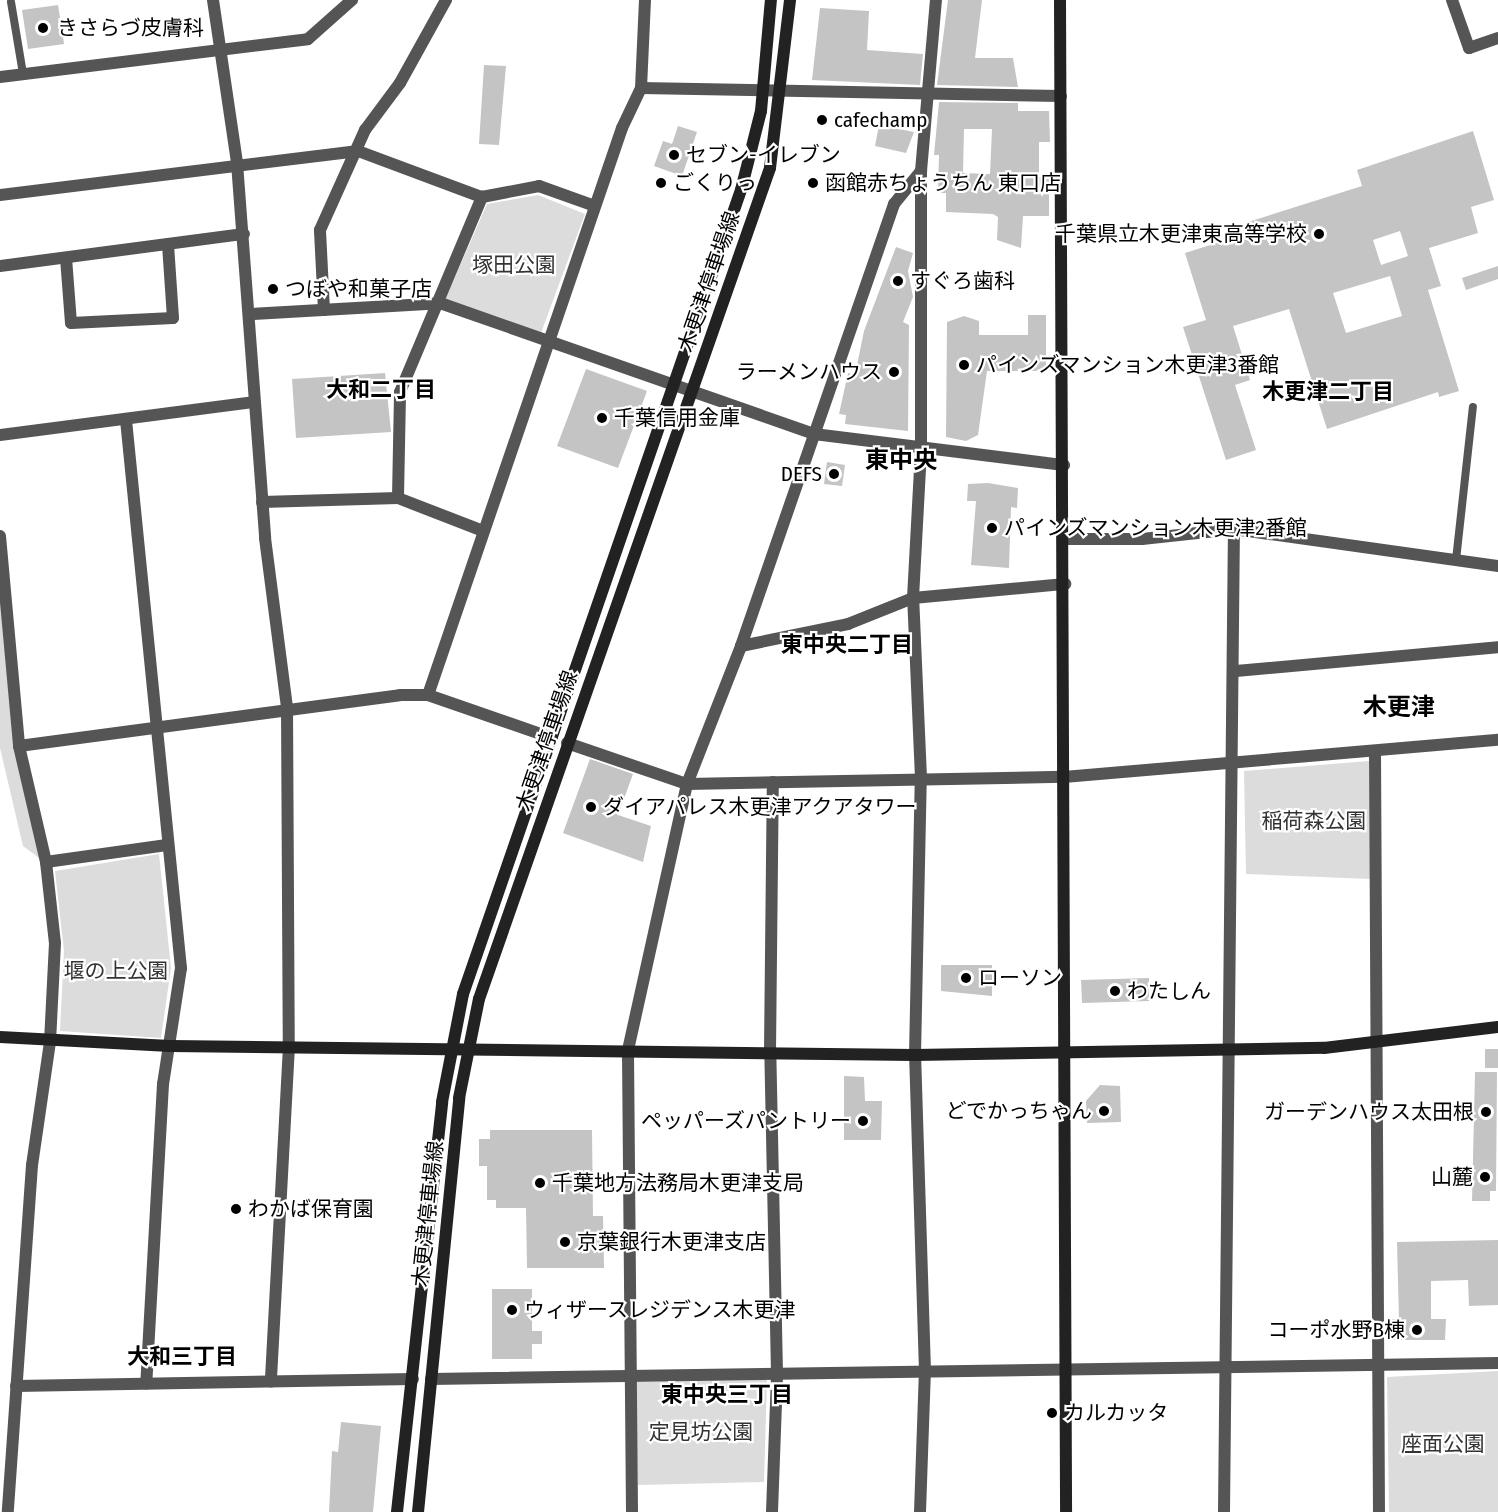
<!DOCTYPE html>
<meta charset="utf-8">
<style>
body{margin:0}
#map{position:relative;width:1498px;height:1512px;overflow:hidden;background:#fff;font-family:"Fira Sans Condensed","Noto Sans JP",sans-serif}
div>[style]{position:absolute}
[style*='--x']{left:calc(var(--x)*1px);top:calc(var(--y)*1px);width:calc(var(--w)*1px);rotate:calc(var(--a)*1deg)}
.green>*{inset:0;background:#dcdcdc}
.building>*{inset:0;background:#c4c4c4}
.lane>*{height:8px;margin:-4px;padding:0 4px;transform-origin:4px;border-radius:4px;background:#555}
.street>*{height:12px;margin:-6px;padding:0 6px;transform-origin:6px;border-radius:6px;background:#555}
.secondary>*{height:12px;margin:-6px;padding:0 6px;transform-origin:6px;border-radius:6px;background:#222}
.dots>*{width:16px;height:16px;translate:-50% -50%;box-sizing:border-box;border:3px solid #fff;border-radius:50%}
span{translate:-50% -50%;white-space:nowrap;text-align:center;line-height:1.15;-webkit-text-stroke:4.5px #fff;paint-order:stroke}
.poi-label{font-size:21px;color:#000}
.left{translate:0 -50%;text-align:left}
.right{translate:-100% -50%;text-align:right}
.park-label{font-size:21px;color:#333}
.street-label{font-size:21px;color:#000}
.neighbourhood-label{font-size:22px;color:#000;font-weight:700}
.quarter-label{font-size:24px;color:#000;font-weight:700}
</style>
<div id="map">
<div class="green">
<i style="clip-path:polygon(538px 195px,585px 214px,541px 333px,445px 300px,487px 204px)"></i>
<i style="clip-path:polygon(0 591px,43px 861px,23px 846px,0 748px)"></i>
<i style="clip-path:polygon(1369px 761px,1371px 879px,1246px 874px,1244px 771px)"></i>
<i style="clip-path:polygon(159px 854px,171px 968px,161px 1038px,60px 1031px,64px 951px,55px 871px)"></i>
<i style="clip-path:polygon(1498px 1371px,1498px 1512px,1389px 1512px,1387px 1377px)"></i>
<i style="clip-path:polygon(767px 1380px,764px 1482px,638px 1485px,634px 1382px)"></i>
</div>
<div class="building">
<i style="clip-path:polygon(948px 0,982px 0,975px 58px,1013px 58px,1018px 87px,937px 85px)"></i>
<i style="clip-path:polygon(58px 5px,64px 44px,28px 49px,22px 10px)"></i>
<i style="clip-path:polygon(820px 8px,869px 11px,867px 50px,923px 54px,920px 85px,812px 80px)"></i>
<i style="clip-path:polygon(484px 65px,506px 66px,499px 145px,479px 144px)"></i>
<i style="clip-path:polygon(evenodd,939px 102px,1018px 103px,1018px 111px,1049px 111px,1050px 142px,1039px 142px,1039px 177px,1049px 178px,1049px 216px,1023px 216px,1021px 248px,997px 240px,998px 217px,993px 214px,946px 212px,946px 193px,938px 193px,939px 155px,934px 155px,939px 102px,964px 129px,992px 129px,990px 174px,963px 173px,964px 129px)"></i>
<i style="clip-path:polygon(879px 125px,914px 132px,906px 153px,875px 146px)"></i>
<i style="clip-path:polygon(678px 126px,697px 132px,682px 176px,654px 166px,663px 141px,672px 144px)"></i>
<i style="clip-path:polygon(evenodd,1473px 131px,1494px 200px,1471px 207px,1478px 233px,1429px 248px,1441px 286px,1428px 290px,1459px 391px,1439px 397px,1438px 392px,1327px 429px,1289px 309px,1233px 326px,1250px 380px,1235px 385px,1256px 450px,1226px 460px,1183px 327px,1206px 320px,1185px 253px,1248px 233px,1245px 223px,1362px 186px,1357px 170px,1473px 131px,1400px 231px,1408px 256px,1381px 265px,1373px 240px,1400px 231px,1473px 131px,1390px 276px,1402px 316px,1346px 333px,1333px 293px,1390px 276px)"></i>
<i style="clip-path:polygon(896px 247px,913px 253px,908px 271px,913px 297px,903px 322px,909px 325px,908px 431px,845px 424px,846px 415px,839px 414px,848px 373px,855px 375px,864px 331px)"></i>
<i style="clip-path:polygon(1498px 266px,1498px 279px,1466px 290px,1462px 278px)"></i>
<i style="clip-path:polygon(1028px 315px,1046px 315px,1046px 371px,987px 371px,978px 435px,966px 441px,946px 437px,947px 322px,964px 316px,979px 321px,979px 335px,1028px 335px)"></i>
<i style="clip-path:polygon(586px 369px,647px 391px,618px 468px,557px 446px)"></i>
<i style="clip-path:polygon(385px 373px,391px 432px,296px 438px,292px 379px)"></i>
<i style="clip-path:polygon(827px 462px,845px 465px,842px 486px,824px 484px)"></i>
<i style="clip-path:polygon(988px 483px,1018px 488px,1017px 508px,1011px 507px,1009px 568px,971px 565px,976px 501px,967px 501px,968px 484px)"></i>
<i style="clip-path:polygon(590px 759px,633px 774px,618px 815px,651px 826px,643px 862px,563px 833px)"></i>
<i style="clip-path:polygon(941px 965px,992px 965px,992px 996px,941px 991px)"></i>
<i style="clip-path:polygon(1149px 978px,1149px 1001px,1082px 1003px,1081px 980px)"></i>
<i style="clip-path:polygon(1485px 1049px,1498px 1049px,1498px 1068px,1485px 1068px)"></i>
<i style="clip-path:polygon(1475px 1072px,1497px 1072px,1496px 1191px,1490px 1191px,1490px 1201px,1472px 1201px)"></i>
<i style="clip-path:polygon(844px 1076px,864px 1077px,865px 1101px,882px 1101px,881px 1140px,844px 1140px)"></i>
<i style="clip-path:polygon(1100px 1085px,1120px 1086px,1121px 1122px,1087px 1123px,1086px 1101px)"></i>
<i style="clip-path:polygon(490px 1130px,592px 1130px,593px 1216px,603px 1216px,604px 1268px,527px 1268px,526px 1208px,496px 1208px,496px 1200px,487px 1200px,487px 1166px,479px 1166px,479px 1139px,490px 1139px)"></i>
<i style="clip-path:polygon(1498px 1240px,1498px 1305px,1469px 1306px,1468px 1280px,1431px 1281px,1431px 1319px,1446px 1319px,1445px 1340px,1389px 1340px,1387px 1319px,1399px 1319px,1397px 1242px)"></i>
<i style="clip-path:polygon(492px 1289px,532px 1289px,532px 1331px,542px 1331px,542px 1344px,532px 1344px,532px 1359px,492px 1359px)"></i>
<i style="clip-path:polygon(341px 1422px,381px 1426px,373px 1512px,329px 1512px,332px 1451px,338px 1452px)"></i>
</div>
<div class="lane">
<i style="--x:11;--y:2;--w:73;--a:80.5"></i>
<i style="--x:1456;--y:560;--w:154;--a:-83.7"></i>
</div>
<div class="street">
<i style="--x:213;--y:0;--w:165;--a:81.6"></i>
<i style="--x:237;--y:163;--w:376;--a:85.7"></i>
<i style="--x:265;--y:538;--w:170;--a:82.6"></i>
<i style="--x:287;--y:707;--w:339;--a:89.7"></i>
<i style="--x:289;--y:1046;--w:336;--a:93.1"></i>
<i style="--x:1452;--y:0;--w:51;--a:70.5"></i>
<i style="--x:1469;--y:48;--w:31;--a:-19"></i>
<i style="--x:0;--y:77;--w:310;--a:-7"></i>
<i style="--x:308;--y:39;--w:59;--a:-41.6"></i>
<i style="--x:641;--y:88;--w:420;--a:1.1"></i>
<i style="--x:0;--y:195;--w:361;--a:-7"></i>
<i style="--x:358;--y:151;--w:132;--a:20.4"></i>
<i style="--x:482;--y:197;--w:58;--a:-10.9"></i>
<i style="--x:539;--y:186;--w:59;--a:19.7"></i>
<i style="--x:66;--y:258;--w:65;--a:85.6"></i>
<i style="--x:71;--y:323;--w:102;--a:-2.8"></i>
<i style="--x:173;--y:318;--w:74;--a:-93.9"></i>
<i style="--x:0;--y:266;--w:246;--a:-7.5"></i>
<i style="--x:324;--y:310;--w:80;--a:-92.9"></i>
<i style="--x:320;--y:230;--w:110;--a:-65.8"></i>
<i style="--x:365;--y:130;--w:59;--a:-53.3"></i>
<i style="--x:400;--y:83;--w:95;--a:-61"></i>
<i style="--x:252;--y:314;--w:188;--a:-3.3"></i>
<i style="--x:440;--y:303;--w:396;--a:19.3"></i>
<i style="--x:814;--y:434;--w:252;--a:7.1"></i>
<i style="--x:126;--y:420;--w:551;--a:84.27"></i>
<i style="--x:181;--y:968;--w:117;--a:98.8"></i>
<i style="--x:163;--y:1084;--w:300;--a:93.2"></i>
<i style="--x:0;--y:435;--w:255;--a:-7.4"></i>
<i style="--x:398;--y:498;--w:106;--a:-88.9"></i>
<i style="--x:400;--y:392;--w:212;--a:-67.2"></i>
<i style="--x:262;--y:502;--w:136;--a:-1.7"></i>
<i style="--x:398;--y:498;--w:91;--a:21.2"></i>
<i style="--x:0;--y:536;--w:211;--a:84.8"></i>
<i style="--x:19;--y:746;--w:119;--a:76.9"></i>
<i style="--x:46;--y:862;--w:81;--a:83.7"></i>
<i style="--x:55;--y:943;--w:99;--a:92.9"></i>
<i style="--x:50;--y:1042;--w:124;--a:98.3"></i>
<i style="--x:32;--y:1165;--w:348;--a:94"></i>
<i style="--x:1065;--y:539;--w:77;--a:0"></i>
<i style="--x:1142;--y:539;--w:93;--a:-6.2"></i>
<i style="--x:1234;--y:529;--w:267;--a:8"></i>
<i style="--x:741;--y:646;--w:109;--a:-11.6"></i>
<i style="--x:848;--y:624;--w:70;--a:-21.8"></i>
<i style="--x:913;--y:598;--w:153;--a:-5.3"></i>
<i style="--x:1236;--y:671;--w:263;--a:-5.2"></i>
<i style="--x:428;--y:695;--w:599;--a:-71.11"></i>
<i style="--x:622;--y:128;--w:44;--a:-64.6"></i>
<i style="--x:641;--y:88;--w:88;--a:-87.4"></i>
<i style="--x:567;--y:743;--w:127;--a:18.9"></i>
<i style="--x:687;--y:784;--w:377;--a:-1.1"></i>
<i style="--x:1064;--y:777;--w:436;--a:-4.9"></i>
<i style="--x:19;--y:746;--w:384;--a:-7.6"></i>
<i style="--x:400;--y:695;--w:28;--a:0"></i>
<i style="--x:428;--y:695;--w:131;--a:19.1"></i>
<i style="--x:1375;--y:751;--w:761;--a:89.7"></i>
<i style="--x:46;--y:862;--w:122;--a:-8"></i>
<i style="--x:431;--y:1379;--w:1067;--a:-0.86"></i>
<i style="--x:16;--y:1386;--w:397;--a:-1"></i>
<i style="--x:632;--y:1512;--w:462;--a:-90.5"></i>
<i style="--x:628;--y:1050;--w:272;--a:-77.5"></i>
<i style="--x:687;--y:784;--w:148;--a:-68.6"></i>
<i style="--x:741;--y:646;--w:468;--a:-70.9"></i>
<i style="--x:894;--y:204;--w:43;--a:-50.7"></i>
<i style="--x:772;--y:1512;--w:139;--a:-87.9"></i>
<i style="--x:777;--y:1373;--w:322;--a:-91.2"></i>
<i style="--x:770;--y:1051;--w:269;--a:-89.4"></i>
<i style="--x:920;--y:1512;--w:141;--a:-88"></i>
<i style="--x:925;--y:1371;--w:316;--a:-91.8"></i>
<i style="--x:915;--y:1055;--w:277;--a:-88.8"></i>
<i style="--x:921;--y:778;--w:180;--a:-92.5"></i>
<i style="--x:913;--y:598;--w:149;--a:-86.9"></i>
<i style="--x:921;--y:449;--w:278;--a:-90"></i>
<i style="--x:921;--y:171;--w:172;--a:-85"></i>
<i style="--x:1224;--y:1512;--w:983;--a:-89.42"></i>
</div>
<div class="secondary">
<i style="--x:1060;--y:0;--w:1512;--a:89.77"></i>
<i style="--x:0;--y:1037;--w:170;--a:3"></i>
<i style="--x:170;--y:1046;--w:745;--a:0.69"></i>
<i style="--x:915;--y:1055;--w:409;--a:-1"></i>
<i style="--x:1324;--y:1048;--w:175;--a:-6.9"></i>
<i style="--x:397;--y:1512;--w:412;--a:-83.7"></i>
<i style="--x:442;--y:1102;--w:110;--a:-79"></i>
<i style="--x:463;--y:994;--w:851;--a:-70.93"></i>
<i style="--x:741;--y:190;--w:81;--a:-75.8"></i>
<i style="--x:761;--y:111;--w:111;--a:-84.9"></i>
<i style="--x:418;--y:1512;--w:416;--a:-84.3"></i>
<i style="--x:459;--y:1098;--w:101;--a:-78.6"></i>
<i style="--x:479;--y:999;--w:880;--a:-70.7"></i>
<i style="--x:770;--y:168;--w:169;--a:-83.2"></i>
</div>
<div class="dots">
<i style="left:43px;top:28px;background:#000"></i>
<i style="left:822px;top:120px;background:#000"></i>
<i style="left:674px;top:155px;background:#000"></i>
<i style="left:661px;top:183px;background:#000"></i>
<i style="left:813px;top:183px;background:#000"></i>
<i style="left:1319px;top:234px;background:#000"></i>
<i style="left:898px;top:281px;background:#000"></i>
<i style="left:273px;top:289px;background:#000"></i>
<i style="left:964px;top:365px;background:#000"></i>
<i style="left:894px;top:372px;background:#000"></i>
<i style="left:602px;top:418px;background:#000"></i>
<i style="left:834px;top:474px;background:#000"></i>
<i style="left:992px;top:528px;background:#000"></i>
<i style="left:591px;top:807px;background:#000"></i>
<i style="left:966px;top:978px;background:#000"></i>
<i style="left:1115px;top:991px;background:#000"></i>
<i style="left:1104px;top:1111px;background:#000"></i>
<i style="left:1486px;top:1112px;background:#000"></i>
<i style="left:863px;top:1121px;background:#000"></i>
<i style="left:1485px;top:1177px;background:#000"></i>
<i style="left:540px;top:1183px;background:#000"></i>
<i style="left:236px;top:1209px;background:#000"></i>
<i style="left:565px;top:1242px;background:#000"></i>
<i style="left:512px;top:1310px;background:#000"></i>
<i style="left:1417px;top:1330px;background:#000"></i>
<i style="left:1052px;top:1413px;background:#000"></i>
</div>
<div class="poi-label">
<span class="left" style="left:57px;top:28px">きさらづ皮膚科</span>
<span class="left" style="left:834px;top:120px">cafechamp</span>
<span class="left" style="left:686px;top:155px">セブン-イレブン</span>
<span class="left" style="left:673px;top:183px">ごくりっ</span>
<span class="left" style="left:825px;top:183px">函館赤ちょうちん 東口店</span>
<span class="right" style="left:1307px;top:234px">千葉県立木更津東高等学校</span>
<span class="left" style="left:910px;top:281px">すぐろ歯科</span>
<span class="left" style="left:285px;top:289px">つぼや和菓子店</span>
<span class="left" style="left:976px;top:365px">パインズマンション木更津3番館</span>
<span class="right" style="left:882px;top:372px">ラーメンハウス</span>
<span class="left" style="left:614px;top:418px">千葉信用金庫</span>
<span class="right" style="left:822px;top:474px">DEFS</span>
<span class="left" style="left:1004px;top:528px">パインズマンション木更津2番館</span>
<span class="left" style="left:603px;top:807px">ダイアパレス木更津アクアタワー</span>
<span class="left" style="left:978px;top:978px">ローソン</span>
<span class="left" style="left:1127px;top:991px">わたしん</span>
<span class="right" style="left:1092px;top:1111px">どでかっちゃん</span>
<span class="right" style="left:1474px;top:1112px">ガーデンハウス太田根</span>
<span class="right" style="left:851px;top:1121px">ペッパーズパントリー</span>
<span class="right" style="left:1473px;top:1177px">山麓</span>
<span class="left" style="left:552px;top:1183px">千葉地方法務局木更津支局</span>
<span class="left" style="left:248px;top:1209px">わかば保育園</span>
<span class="left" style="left:577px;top:1242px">京葉銀行木更津支店</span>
<span class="left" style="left:524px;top:1310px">ウィザースレジデンス木更津</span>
<span class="right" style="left:1405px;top:1330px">コーポ水野B棟</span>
<span class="left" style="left:1064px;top:1413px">カルカッタ</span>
</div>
<div class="park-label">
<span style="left:514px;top:265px">塚田公園</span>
<span style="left:1314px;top:821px">稲荷森公園</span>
<span style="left:116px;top:971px">堰の上公園</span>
<span style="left:701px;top:1432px">定見坊公園</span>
<span style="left:1443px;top:1444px">座面公園</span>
</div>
<div class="street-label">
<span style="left:709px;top:282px;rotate:-71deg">木更津停車場線</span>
<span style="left:547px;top:741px;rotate:-71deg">木更津停車場線</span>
<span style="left:428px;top:1214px;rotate:-84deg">木更津停車場線</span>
</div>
<div class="neighbourhood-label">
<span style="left:381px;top:390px">大和二丁目</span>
<span style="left:1328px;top:392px">木更津二丁目</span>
<span style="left:847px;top:645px">東中央二丁目</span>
<span style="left:182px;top:1357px">大和三丁目</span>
<span style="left:727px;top:1395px">東中央三丁目</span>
</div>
<div class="quarter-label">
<span style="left:901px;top:461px">東中央</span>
<span style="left:1399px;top:708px">木更津</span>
</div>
</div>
